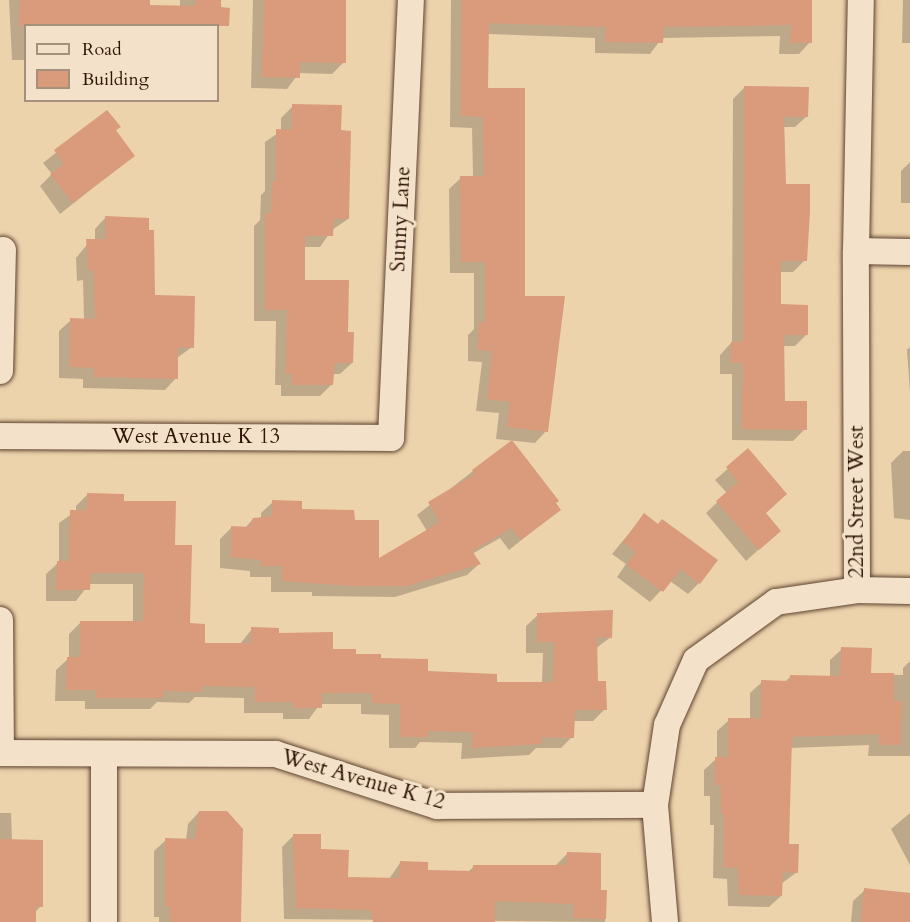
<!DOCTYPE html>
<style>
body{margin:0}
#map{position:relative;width:910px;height:922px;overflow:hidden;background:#edd3ac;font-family:Cardo,serif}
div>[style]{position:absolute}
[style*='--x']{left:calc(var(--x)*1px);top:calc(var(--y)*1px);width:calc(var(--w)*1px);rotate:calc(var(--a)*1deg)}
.shadow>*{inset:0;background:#0003}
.building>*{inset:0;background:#da9a7c}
.roads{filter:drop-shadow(0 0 2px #5e4430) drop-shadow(0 0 2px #5e4430)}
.minor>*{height:26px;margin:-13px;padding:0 13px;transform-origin:13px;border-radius:13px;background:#f3e2c9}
span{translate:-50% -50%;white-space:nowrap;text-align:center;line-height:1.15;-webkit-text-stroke:6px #f3e2c9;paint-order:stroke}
.street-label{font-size:21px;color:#2f1506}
.legend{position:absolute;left:24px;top:24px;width:195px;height:78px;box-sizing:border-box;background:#f3e2c9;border:2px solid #a5907b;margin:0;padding:8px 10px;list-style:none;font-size:18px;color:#2f1506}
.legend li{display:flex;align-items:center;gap:12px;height:30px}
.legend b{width:30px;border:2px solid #a5907b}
</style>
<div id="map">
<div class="shadow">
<i style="clip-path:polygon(9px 0,149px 0,149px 6px,180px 7px,180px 0,220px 0,218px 59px,218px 26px,26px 26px,26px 60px,12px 60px)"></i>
<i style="clip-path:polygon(253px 0,344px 0,344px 62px,332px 74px,299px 73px,287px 89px,251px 88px)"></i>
<i style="clip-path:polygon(451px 0,811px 0,810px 42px,799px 54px,779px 54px,780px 36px,662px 38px,650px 54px,595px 53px,595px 38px,488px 34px,487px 89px,546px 431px,535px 443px,496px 439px,499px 413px,476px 411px,482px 362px,468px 361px,468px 335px,474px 329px,474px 273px,450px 273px,449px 189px,461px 178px,473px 178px,472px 128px,450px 127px)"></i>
<i style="clip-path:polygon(903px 0,910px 0,910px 43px,902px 43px)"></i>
<i style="clip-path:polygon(745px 87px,807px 116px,795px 127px,783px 127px,785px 185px,805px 260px,793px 272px,780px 272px,779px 306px,807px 334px,795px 346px,783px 346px,783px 402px,805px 429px,793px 441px,732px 440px,732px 374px,720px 374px,720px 355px,732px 342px,733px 99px)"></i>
<i style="clip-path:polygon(293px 106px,340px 132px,348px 219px,332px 230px,320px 247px,304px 247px,304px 281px,347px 334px,352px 363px,340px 374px,332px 374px,331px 385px,320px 396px,281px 396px,281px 385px,275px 385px,276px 321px,254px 321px,254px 226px,260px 220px,261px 195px,265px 191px,265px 142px,281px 131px,281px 118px)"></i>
<i style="clip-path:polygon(107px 112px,115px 131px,133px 156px,60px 214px,40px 186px,52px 174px,43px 163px)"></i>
<i style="clip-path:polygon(910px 162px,910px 203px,901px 203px,901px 171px)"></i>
<i style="clip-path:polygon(106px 217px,153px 297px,192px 347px,177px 358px,176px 378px,165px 390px,83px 388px,83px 379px,59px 378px,59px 331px,71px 320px,84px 320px,83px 280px,77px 281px,76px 258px,90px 241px,95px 241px,95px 229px)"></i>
<i style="clip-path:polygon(910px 347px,910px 392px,907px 350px)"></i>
<i style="clip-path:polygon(748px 451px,764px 513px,779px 531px,746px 561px,706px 513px,727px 493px,715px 480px)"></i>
<i style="clip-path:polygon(903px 451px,910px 451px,910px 520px,894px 518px,891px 463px)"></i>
<i style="clip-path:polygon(473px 471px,554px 504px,559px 510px,509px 550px,500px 538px,472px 554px,479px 564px,467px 575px,395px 597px,312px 596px,312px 592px,271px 592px,271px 577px,250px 577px,250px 571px,220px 568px,220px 539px,231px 528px,245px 528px,253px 519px,261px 519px,261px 513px,273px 502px,353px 521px,378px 561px,427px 531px,417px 515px)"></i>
<i style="clip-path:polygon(88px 494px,122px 502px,174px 546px,188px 625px,204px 644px,240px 644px,252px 629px,427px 672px,495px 683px,542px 683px,543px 653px,526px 653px,526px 626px,538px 615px,611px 637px,595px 649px,596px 683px,605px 709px,593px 721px,573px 721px,572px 737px,561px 748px,536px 748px,529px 755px,461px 759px,462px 743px,420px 742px,415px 748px,389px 748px,389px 715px,361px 714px,361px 704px,320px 704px,309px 719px,283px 719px,283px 713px,244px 713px,244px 698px,195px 697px,189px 703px,157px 702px,150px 709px,85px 709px,85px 701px,55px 701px,56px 670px,69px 658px,69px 634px,81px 622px,133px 622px,133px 584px,89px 584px,76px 601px,46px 601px,46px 574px,59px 562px,59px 523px,76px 511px,76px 506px)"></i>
<i style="clip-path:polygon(644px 515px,699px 583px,688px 594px,670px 581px,650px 602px,617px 577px,626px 564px,612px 554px)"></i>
<i style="clip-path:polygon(842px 649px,870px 674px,903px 675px,903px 668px,910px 661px,910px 756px,868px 756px,869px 745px,790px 748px,787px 845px,797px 872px,781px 884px,781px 896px,769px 907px,728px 906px,727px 879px,713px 878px,714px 825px,710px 825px,710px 796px,704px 796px,704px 770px,717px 758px,717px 731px,729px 720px,750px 720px,750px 693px,762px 682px,785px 682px,790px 677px,830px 677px,830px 660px)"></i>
<i style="clip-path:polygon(199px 812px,241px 922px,159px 922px,159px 917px,154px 917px,154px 851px,166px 840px,186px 840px,188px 824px)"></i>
<i style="clip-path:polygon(0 813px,11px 813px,12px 841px,41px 906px,34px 913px,34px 922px,0 922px)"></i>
<i style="clip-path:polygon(910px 813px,910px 865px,891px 829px)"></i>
<i style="clip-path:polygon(294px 835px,319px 851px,346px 878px,389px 879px,400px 863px,426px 871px,468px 872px,473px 867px,556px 865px,568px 853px,599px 891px,606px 892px,605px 922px,284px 919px,282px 847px)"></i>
<i style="clip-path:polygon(865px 890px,910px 893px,910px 922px,851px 922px,853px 901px)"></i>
</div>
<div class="building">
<i style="clip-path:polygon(20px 0,150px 0,150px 5px,195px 6px,196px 0,221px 0,221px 7px,230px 8px,229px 26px,19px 26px)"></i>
<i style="clip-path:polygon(264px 0,346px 0,346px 63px,300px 62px,300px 78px,262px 77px)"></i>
<i style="clip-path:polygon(462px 0,812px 0,812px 43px,790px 43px,791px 25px,664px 27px,663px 43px,605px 42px,606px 27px,489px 23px,488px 88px,525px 88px,525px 296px,565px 296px,548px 432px,507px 427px,510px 402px,487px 399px,492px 351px,478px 350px,479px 322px,485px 322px,485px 262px,461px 262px,460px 176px,484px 176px,483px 117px,461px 116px)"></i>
<i style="clip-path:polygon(744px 86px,809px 87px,808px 117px,784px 117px,786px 184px,810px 184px,810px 212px,807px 261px,781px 261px,781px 304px,808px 305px,808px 335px,784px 335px,785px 401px,807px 401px,807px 430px,742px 429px,743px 363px,731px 363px,731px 342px,743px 342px)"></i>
<i style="clip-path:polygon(292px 104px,342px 105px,341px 130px,351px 131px,349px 219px,334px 219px,333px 236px,305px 236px,305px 280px,349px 280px,348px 332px,354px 332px,353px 363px,335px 363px,333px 385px,292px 385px,292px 374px,286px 374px,287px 310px,265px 310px,265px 213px,271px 213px,272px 182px,276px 182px,276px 129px,292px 130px)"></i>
<i style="clip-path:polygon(107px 110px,121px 127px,116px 130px,135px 156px,73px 203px,50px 174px,64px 164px,54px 150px)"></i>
<i style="clip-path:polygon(105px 216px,149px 218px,149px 230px,154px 230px,155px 295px,195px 296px,194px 348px,178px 347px,178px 379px,94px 377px,94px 368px,70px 367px,70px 318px,95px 319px,94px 270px,88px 270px,86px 239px,106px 239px)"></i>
<i style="clip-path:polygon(512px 440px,559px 501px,556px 503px,561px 510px,521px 540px,512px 528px,472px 551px,481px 564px,407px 586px,354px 586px,282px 581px,282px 566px,261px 566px,261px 560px,231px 557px,231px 526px,249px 527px,253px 518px,272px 516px,272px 500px,302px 501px,302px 509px,354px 510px,355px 520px,379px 520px,379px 558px,440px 522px,428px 502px,475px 474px,472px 470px)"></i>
<i style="clip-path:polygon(748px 448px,787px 494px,766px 513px,781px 531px,759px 550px,716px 501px,738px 482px,726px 467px)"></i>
<i style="clip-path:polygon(87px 493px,124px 494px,124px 501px,176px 501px,175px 545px,192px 545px,190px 623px,205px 624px,205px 643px,251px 643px,251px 627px,279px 628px,279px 633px,333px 632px,333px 649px,356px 649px,356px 654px,381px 654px,381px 658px,428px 659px,428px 671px,497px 674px,497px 682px,553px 682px,554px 642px,537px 642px,537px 613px,613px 610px,612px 638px,597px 637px,598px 681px,606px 681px,607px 710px,575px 710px,574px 738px,542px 737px,542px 744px,472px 748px,473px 732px,428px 731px,428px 737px,400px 737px,400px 704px,372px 703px,372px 693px,322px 693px,322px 708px,294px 708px,294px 702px,255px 702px,255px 687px,202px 686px,202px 692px,163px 691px,163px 698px,96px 698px,96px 690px,66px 690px,67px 657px,80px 657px,80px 621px,143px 621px,144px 573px,91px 573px,90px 590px,56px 590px,57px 561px,69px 561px,70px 510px,87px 510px)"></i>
<i style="clip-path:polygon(644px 513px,658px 524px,662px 519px,718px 560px,700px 584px,681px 569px,663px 592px,627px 565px,636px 552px,623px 542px)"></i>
<i style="clip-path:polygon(841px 647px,872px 648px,871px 673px,894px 673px,894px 701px,902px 701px,901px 745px,879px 745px,879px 734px,792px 737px,789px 844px,799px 844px,798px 873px,783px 872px,782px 896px,739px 895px,738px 868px,724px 867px,724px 814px,721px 814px,721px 785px,715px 785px,715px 757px,728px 757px,728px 718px,761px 718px,761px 680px,790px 681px,790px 675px,840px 676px)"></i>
<i style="clip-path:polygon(199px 811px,227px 811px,243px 829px,241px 922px,170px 922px,170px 906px,165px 906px,165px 838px,195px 839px)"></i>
<i style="clip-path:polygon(293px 834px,321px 834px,321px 849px,349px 850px,348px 877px,399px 878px,400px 861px,428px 862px,428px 870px,473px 871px,473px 865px,566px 865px,567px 852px,601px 853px,601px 890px,607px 890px,606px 919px,573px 918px,574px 904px,495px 901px,495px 922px,373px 922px,371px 910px,296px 908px)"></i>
<i style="clip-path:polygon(0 839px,43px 840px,43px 907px,36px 907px,36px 922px,0 922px)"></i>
<i style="clip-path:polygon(864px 888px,910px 893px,910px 922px,861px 922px)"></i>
</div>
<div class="roads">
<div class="minor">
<i style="--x:856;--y:251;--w:54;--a:1.1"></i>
<i style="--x:0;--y:371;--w:121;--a:-88.6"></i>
<i style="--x:0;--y:436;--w:391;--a:0.3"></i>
<i style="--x:391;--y:438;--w:438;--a:-87.4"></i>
<i style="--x:857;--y:590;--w:53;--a:1.1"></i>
<i style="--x:0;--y:620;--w:133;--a:89.6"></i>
<i style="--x:0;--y:753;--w:276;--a:0.2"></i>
<i style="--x:276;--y:754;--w:169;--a:17.9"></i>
<i style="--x:437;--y:806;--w:218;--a:-0.3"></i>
<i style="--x:104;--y:755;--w:167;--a:90"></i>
<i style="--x:665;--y:922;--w:117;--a:-94.9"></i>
<i style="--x:655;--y:805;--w:81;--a:-81.5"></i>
<i style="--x:667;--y:725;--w:71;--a:-66"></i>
<i style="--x:696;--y:660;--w:99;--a:-35.9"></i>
<i style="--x:776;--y:602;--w:82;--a:-8.4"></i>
<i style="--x:857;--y:590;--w:339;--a:-90.2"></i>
<i style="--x:856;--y:251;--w:251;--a:-88.9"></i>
</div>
</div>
<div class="street-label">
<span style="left:401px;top:219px;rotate:-87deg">Sunny Lane</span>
<span style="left:196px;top:437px">West Avenue K 13</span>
<span style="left:857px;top:502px;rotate:-90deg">22nd Street West</span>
<span style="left:363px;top:780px;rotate:16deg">West Avenue K 12</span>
</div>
<ul class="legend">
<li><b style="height:8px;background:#f3e2c9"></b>Road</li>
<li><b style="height:16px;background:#da9a7c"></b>Building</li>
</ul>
</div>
